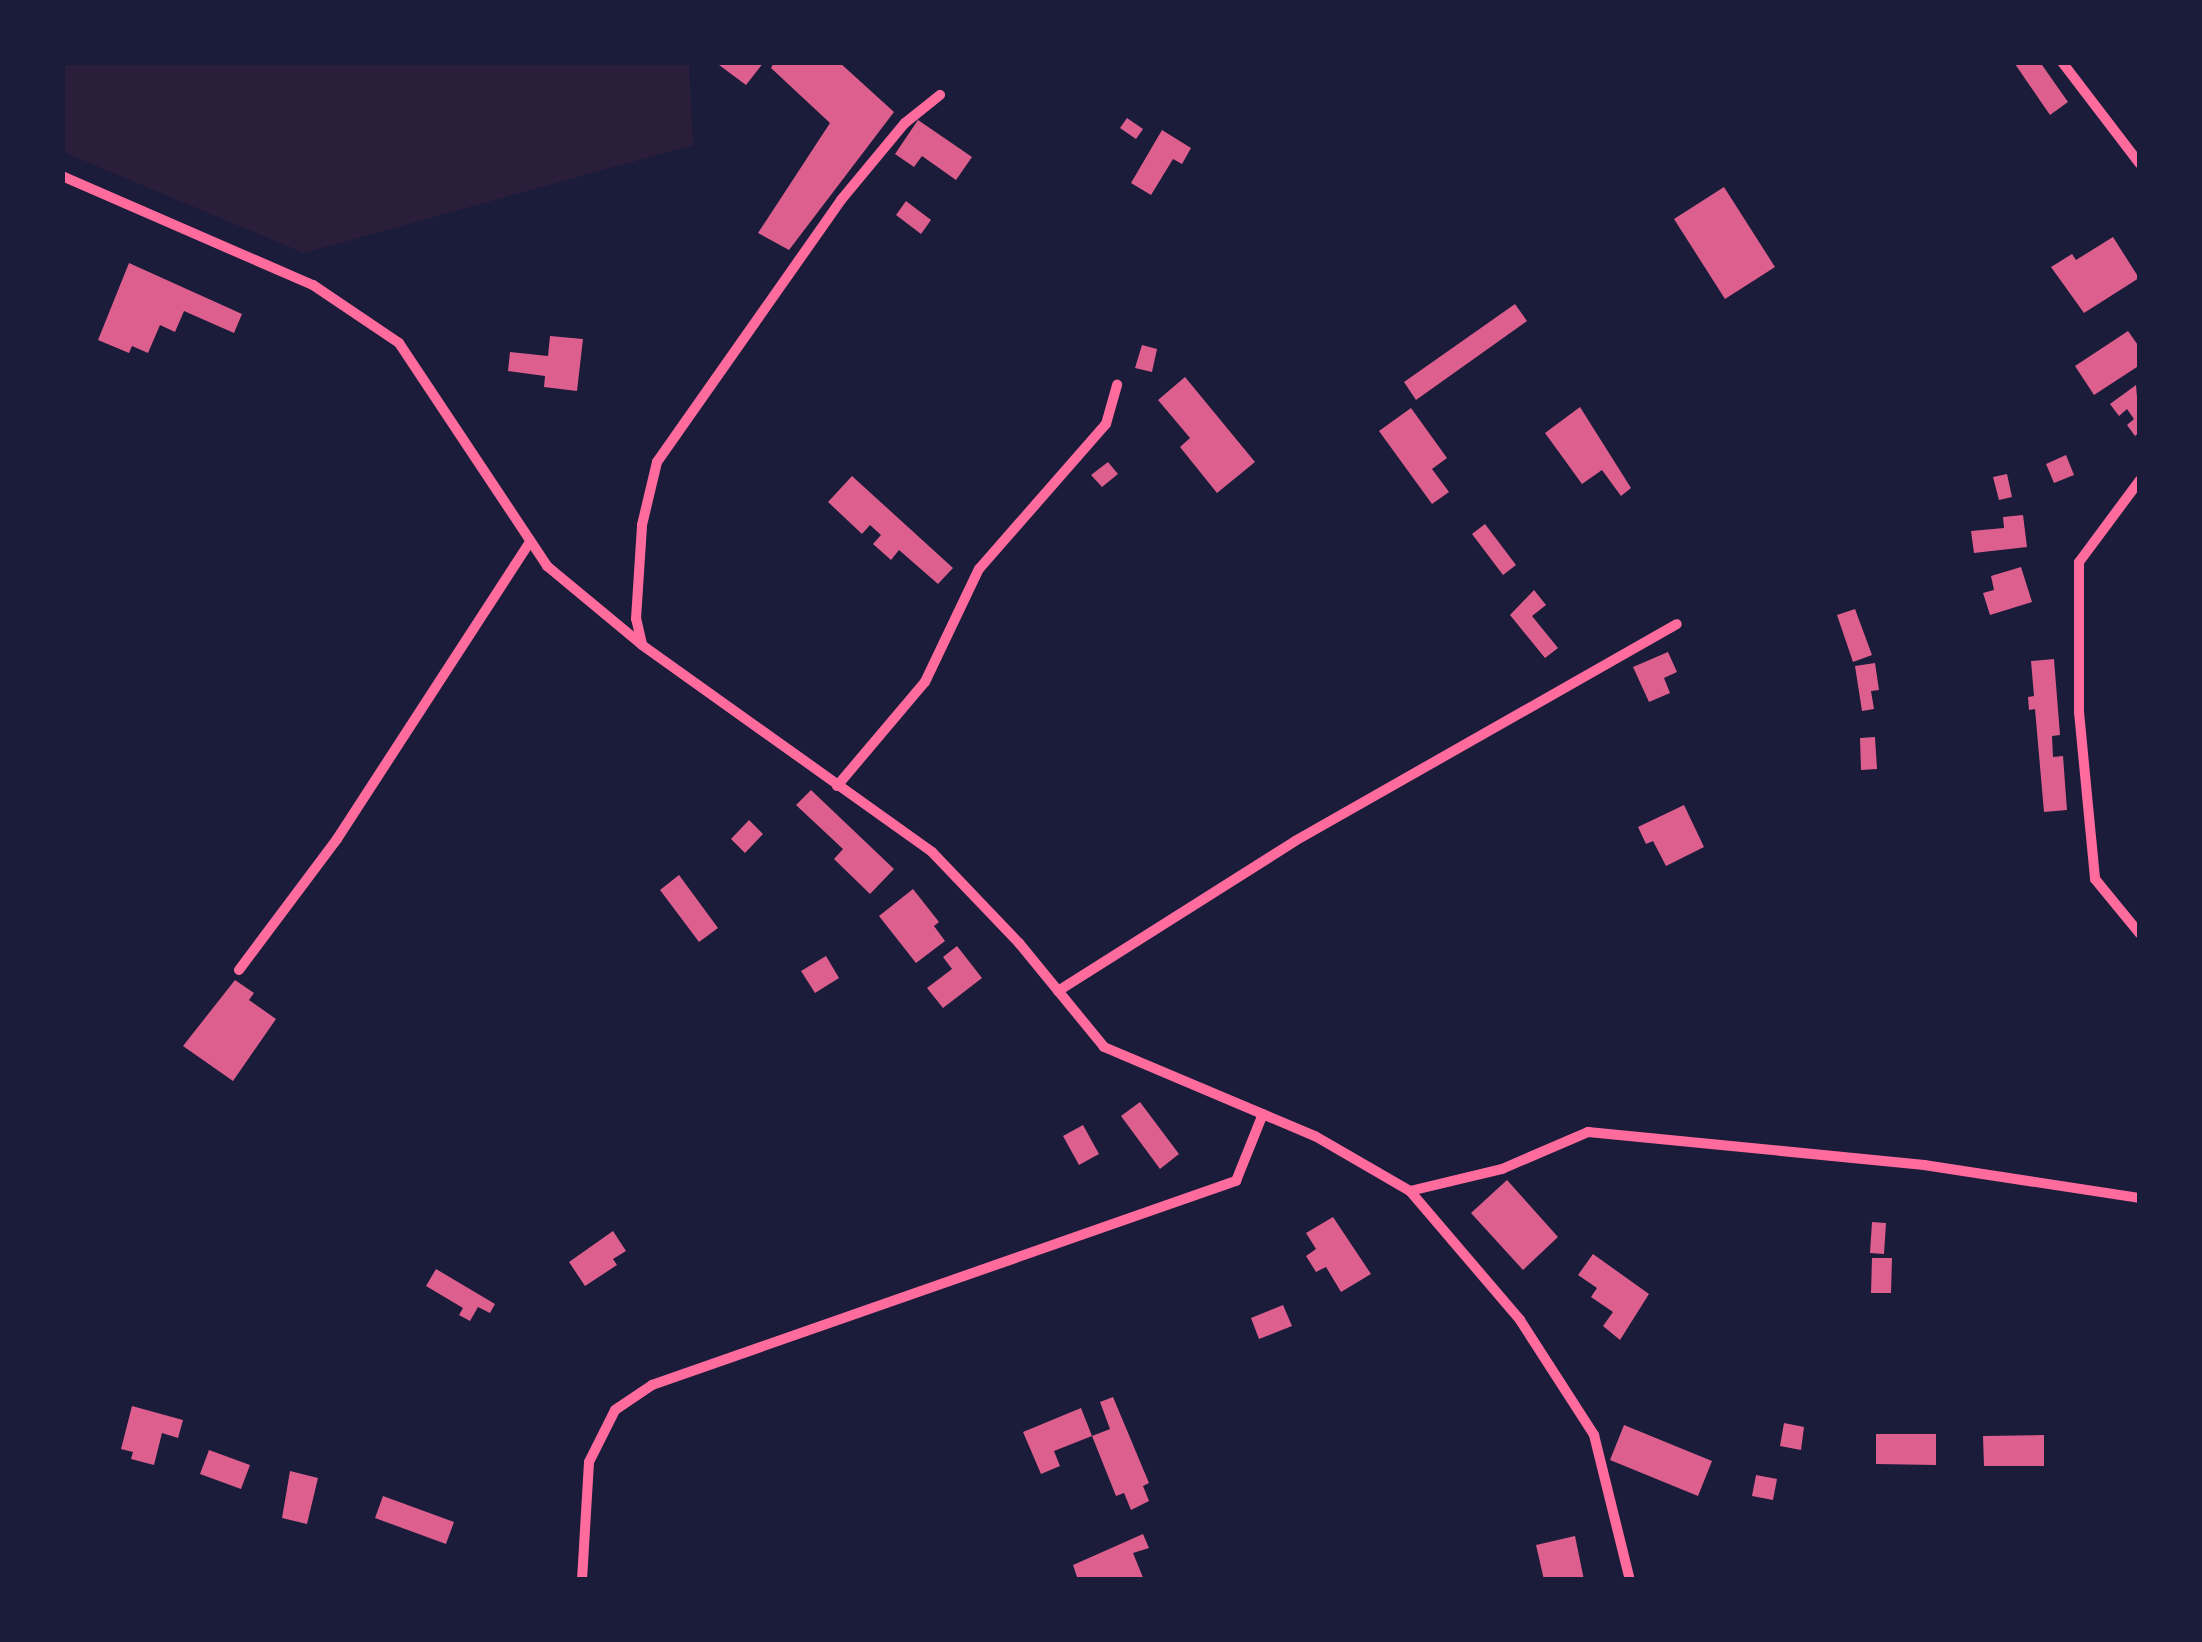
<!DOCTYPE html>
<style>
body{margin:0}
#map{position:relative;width:2202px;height:1642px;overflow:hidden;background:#1b1b3a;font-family:"DejaVu Sans",sans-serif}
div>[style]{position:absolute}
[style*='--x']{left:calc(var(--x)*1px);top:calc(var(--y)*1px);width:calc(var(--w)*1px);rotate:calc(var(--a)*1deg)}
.green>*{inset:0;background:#2a1e3b}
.building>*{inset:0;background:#dd5f8e}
.minor>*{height:10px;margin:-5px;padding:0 5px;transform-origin:5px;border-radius:5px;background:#ff6b9d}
span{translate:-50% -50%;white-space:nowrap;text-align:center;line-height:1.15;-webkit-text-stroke:9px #1b1b3a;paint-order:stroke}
.frame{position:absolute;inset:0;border:65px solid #1b1b3a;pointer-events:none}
</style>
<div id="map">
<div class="green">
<i style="clip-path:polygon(62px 63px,689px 63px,693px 145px,304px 253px,63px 152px)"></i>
</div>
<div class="building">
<i style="clip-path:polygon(715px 62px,764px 62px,746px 85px)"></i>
<i style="clip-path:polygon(774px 62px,839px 62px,894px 112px,789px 250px,758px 233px,830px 123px,771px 68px)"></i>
<i style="clip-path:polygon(2040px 62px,2068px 102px,2050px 115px,2015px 64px)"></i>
<i style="clip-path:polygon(1127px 118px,1143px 129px,1136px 139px,1120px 128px)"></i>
<i style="clip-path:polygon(918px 120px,972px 157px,956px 180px,922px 156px,914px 167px,895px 154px)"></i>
<i style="clip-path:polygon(1162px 130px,1191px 148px,1182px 164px,1173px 159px,1151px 195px,1131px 183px)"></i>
<i style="clip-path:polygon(1724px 187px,1775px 267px,1725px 299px,1674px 219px)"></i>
<i style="clip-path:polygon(906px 201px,931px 220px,921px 234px,896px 215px)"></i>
<i style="clip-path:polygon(2113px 237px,2139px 278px,2084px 313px,2051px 267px,2072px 254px,2076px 260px)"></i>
<i style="clip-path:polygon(129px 263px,242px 314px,234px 333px,184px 311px,175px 332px,160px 325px,148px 353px,132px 346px,129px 353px,98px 340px)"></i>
<i style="clip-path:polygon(1515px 304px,1527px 321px,1416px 400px,1404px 382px)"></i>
<i style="clip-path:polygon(2128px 331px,2140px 348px,2140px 365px,2094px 395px,2075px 366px)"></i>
<i style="clip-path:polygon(550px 336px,583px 339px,577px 391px,544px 387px,545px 376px,508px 371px,510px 352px,548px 356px)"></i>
<i style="clip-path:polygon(1142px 345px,1157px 349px,1152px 372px,1135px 368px)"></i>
<i style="clip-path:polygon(1185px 377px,1255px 462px,1217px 493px,1180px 447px,1190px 438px,1158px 400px)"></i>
<i style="clip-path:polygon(2136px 385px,2140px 432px,2135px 436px,2127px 425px,2134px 419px,2127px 409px,2119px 416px,2110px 404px)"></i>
<i style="clip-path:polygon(1580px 407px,1631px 488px,1621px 496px,1602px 470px,1582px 484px,1545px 433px)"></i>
<i style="clip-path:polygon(1411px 408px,1447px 458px,1432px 469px,1449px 492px,1432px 504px,1379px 431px)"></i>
<i style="clip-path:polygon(2066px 455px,2074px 475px,2054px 483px,2046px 464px)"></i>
<i style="clip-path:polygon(1108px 462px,1118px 474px,1102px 487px,1091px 475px)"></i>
<i style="clip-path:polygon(2007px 474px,2012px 497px,1999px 500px,1993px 477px)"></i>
<i style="clip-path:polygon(852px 476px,953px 568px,938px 584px,899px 550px,891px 560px,873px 544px,881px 535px,870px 525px,862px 534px,828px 502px)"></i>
<i style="clip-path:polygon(2023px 515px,2027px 547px,1974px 553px,1971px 531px,2004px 528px,2003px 517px)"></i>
<i style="clip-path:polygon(1485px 524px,1516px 565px,1503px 575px,1472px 534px)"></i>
<i style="clip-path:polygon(2021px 567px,2032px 602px,1990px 615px,1983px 593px,1994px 590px,1991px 576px)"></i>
<i style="clip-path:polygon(1534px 590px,1546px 605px,1532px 616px,1558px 648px,1545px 658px,1510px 615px)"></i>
<i style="clip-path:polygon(1855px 609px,1872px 655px,1853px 662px,1837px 615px)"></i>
<i style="clip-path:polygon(1668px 652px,1677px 672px,1664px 678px,1670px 693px,1649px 702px,1633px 667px)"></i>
<i style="clip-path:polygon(2054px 659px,2060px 735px,2052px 736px,2053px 757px,2063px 756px,2067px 810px,2044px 812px,2035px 709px,2029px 710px,2028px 697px,2034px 696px,2031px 661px)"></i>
<i style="clip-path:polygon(1875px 663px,1879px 690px,1871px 691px,1874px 709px,1862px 711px,1855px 666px)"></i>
<i style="clip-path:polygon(1875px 737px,1877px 769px,1861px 770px,1860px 738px)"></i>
<i style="clip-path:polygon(811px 790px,894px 869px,870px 894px,834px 859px,843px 849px,796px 805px)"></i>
<i style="clip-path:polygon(1684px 805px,1704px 847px,1666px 866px,1653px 841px,1646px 844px,1638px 827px)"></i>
<i style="clip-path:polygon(749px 820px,763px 834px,745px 853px,731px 839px)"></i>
<i style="clip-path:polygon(679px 875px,718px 928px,699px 942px,660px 890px)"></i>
<i style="clip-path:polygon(913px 889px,939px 922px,934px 926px,945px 941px,916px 963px,879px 916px)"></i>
<i style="clip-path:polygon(957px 946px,982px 978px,943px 1008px,927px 988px,952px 969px,943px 957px)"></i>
<i style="clip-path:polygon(826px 956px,839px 978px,815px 993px,801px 971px)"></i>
<i style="clip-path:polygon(235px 980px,254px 993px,249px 1000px,276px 1019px,233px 1081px,183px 1046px)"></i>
<i style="clip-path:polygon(1140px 1102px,1179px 1154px,1160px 1169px,1121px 1116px)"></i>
<i style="clip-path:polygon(1083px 1125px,1099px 1154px,1079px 1165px,1063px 1136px)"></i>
<i style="clip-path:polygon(1507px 1180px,1558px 1237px,1523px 1270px,1471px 1213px)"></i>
<i style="clip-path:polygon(1333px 1217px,1371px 1274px,1341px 1292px,1326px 1267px,1316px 1272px,1306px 1256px,1316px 1249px,1306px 1233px)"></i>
<i style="clip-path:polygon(1872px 1222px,1886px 1223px,1884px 1254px,1870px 1253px)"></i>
<i style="clip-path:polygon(613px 1231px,626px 1251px,613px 1259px,617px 1265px,585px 1286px,569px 1262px)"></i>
<i style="clip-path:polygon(1593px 1254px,1649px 1294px,1620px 1340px,1603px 1326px,1613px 1312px,1591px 1297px,1597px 1288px,1578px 1275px)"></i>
<i style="clip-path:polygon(1872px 1258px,1892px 1258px,1891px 1293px,1871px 1293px)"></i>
<i style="clip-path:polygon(436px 1269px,495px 1304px,490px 1313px,478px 1307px,470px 1321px,459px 1315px,463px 1308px,426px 1286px)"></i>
<i style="clip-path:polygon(1283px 1305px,1292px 1326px,1259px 1339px,1251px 1318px)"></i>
<i style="clip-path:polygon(1113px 1397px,1149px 1483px,1143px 1486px,1149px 1501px,1131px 1510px,1124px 1493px,1116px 1496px,1092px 1436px,1110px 1429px,1100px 1402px)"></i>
<i style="clip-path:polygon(132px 1406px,183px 1420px,178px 1438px,162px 1433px,154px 1465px,131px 1459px,133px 1452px,121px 1449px)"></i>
<i style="clip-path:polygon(1081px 1408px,1092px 1436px,1054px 1451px,1060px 1466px,1041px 1474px,1023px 1432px)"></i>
<i style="clip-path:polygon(1784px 1423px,1804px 1427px,1801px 1450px,1780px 1446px)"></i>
<i style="clip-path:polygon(1624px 1425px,1712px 1461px,1698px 1496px,1610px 1460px)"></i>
<i style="clip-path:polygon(1876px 1434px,1936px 1434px,1936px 1465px,1876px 1464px)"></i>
<i style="clip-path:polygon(2044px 1435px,2044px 1466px,1984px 1466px,1983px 1436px)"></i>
<i style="clip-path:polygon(209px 1450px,250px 1465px,241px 1489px,200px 1474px)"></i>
<i style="clip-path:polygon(290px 1471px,318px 1478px,307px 1524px,282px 1518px)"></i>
<i style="clip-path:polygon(1756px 1475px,1777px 1479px,1773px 1500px,1752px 1496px)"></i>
<i style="clip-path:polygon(383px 1496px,454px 1522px,446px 1544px,375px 1518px)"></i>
<i style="clip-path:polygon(1143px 1534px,1149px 1548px,1133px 1553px,1144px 1580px,1078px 1580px,1073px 1565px)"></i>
<i style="clip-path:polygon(1575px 1536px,1584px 1580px,1544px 1580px,1536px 1545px)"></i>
</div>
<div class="minor">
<i style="--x:2062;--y:62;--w:128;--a:52.6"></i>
<i style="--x:62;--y:176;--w:274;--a:23.5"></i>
<i style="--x:313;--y:285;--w:104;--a:34"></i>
<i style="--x:399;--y:343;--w:268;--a:56.4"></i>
<i style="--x:547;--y:566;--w:124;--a:39.7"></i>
<i style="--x:642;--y:645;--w:356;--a:35.5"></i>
<i style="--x:932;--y:852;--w:126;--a:46.3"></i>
<i style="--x:1019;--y:943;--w:134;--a:50.7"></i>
<i style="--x:1104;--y:1047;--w:229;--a:22.9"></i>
<i style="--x:1315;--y:1136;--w:110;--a:30.1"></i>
<i style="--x:1410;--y:1191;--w:95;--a:-13.4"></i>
<i style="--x:1502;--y:1169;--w:94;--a:-23.3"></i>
<i style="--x:1588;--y:1132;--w:338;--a:5.6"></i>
<i style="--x:1924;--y:1165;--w:219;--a:8.7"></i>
<i style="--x:2140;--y:480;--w:102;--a:126.6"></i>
<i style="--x:2079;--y:562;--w:150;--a:90"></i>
<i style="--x:2079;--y:712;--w:168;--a:84.5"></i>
<i style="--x:2095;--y:879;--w:71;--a:50.7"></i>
<i style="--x:642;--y:644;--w:26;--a:-103"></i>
<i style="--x:636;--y:619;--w:94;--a:-86.3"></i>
<i style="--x:642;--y:525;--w:65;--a:-76.6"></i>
<i style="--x:657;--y:462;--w:320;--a:-54.9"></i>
<i style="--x:841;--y:200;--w:100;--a:-50.3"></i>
<i style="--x:905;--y:123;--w:45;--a:-38.7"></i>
<i style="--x:837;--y:786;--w:136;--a:-49.8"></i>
<i style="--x:925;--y:682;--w:125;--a:-64.5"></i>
<i style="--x:979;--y:569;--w:193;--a:-48.8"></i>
<i style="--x:1106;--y:424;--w:41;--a:-74.2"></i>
<i style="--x:239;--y:970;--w:164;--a:-53.2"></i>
<i style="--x:337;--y:839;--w:354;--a:-57"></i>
<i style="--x:1058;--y:991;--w:280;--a:-32.3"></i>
<i style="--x:1295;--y:841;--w:439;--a:-29.6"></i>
<i style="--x:1410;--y:1191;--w:170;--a:49.5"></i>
<i style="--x:1520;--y:1320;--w:137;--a:57.2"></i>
<i style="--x:1594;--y:1435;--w:149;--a:76.1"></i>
<i style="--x:582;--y:1580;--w:118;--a:-86.6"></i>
<i style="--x:589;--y:1462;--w:58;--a:-63.4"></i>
<i style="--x:615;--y:1410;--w:45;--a:-34"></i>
<i style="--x:652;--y:1385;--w:619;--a:-19.26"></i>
<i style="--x:1236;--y:1181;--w:72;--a:-68.1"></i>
</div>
<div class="frame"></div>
</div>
